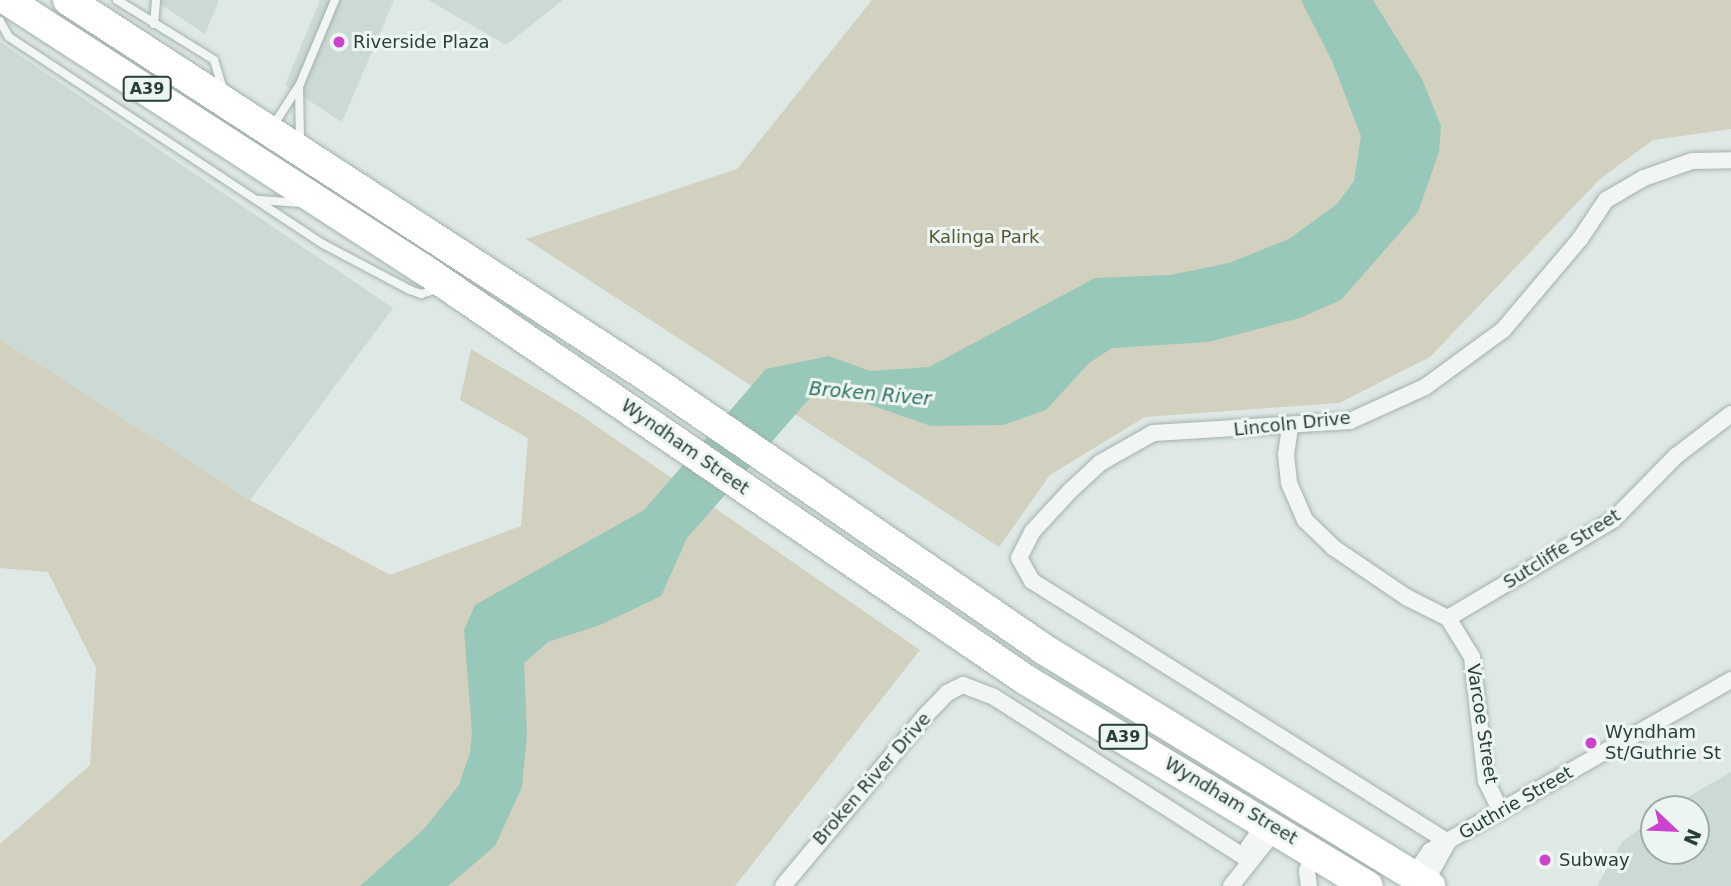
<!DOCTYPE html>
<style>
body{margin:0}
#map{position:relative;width:1731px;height:886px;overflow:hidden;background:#dee8e5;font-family:"DejaVu Sans",sans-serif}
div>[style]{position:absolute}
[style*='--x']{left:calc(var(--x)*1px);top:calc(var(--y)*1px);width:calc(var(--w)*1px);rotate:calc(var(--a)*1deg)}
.built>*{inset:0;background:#ccdad6}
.green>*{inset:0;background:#d2d0bf}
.water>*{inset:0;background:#98c8b9}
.roads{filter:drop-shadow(0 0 2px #a3b2ae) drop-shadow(0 0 2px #a3b2ae)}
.lane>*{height:8px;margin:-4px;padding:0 4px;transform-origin:4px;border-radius:4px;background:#f1f6f5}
.street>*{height:16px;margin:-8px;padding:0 8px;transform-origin:8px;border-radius:8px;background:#f1f6f5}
.highway>*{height:30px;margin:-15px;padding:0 15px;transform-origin:15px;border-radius:15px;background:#fff}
.dots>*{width:19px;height:19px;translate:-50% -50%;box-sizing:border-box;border:4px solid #edf5f3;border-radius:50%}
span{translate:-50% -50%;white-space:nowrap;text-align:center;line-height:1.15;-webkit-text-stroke:6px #edf5f3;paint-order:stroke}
.shield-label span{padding:2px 5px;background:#edf5f3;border:2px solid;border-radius:5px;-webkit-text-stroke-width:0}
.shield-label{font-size:16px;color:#273f3a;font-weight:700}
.poi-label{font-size:18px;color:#273f3a}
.left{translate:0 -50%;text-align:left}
.park-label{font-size:18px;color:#5a5934}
.street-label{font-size:18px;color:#273f3a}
.water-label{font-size:19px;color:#317260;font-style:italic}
.north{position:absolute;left:1640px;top:795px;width:70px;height:70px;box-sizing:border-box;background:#edf5f3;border:2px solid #9eaca9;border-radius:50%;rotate:113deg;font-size:19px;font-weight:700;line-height:28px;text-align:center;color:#273f3a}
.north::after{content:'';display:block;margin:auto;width:24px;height:32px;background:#ce41cc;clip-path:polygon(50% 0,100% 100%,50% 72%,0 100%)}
</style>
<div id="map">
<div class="built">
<i style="clip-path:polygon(154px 0,219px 0,205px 34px)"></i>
<i style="clip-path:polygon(320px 0,394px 0,342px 122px,285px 85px)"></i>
<i style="clip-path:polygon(428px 0,563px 0,506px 45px)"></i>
<i style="clip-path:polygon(0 42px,393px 308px,250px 500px,0 339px)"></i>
<i style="clip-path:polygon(1731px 772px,1731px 886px,1597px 886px,1622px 842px,1654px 818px,1654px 851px,1696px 851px,1696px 809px,1667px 809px)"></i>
</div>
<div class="green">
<i style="clip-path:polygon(872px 0,1731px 0,1731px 129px,1653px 140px,1600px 179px,1430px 357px,1339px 403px,1145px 417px,1050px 475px,999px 547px,526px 239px,737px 169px)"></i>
<i style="clip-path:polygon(0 339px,250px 500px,390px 575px,521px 526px,528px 438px,460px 400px,471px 349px,579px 414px,920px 650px,735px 886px,0 886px,0 844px,90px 765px,96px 668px,48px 572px,0 568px)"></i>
</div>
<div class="water">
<i style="clip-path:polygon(1301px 0,1373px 0,1422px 79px,1441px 126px,1439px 152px,1418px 212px,1341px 300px,1300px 318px,1208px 342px,1112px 348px,1089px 363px,1046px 410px,1003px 425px,931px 426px,842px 395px,811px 397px,687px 538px,661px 596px,600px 625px,548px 642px,524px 663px,527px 734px,522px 787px,495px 846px,448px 886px,360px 886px,424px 829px,459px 785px,470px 753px,472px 732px,464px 630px,475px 605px,644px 510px,766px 369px,829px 356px,870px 371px,929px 367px,1095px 278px,1170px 275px,1229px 263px,1289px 239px,1337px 204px,1354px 181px,1361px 136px,1332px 61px)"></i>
</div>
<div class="roads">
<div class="lane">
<i style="--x:117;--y:0;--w:114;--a:31.7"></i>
<i style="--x:214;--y:60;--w:30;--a:73"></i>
<i style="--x:0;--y:21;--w:18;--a:61"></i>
<i style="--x:9;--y:37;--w:376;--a:33.4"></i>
<i style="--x:323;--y:244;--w:98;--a:27.9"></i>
<i style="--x:410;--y:290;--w:12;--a:20"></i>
<i style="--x:421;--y:294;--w:19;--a:-16"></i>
<i style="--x:154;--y:24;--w:24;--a:-85"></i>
<i style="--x:299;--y:87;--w:53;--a:88.9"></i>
<i style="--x:273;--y:126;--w:50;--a:-57.3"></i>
<i style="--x:300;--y:84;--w:91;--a:-67.4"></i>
<i style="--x:259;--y:200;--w:43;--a:4"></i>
</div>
<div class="street">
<i style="--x:1290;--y:427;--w:27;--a:98"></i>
<i style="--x:1286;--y:454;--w:29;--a:84"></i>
<i style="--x:1289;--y:483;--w:40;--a:66.6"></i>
<i style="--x:1305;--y:520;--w:40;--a:44"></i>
<i style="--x:1334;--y:548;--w:87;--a:34.2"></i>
<i style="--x:1406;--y:597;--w:47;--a:26.6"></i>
<i style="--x:1448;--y:618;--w:46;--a:58.4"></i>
<i style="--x:1472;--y:657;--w:125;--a:83.6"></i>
<i style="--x:1486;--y:781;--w:34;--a:64"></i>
<i style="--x:1448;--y:618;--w:192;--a:-30.7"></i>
<i style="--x:1613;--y:520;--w:90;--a:-45.5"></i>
<i style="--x:1676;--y:456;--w:69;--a:-37.4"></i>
<i style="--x:1448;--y:842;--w:491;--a:-147.9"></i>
<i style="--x:1032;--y:581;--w:26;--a:-119"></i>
<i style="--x:1019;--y:558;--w:29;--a:-63"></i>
<i style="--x:1032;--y:532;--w:56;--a:-47.2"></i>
<i style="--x:1070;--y:491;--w:41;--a:-43"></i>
<i style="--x:1100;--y:463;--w:61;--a:-29.5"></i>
<i style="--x:1153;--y:433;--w:197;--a:-3.5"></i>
<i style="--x:1350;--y:421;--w:82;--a:-24.4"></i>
<i style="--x:1425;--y:387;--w:97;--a:-36.2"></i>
<i style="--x:1503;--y:330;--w:119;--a:-49.8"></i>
<i style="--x:1580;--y:239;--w:47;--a:-56.3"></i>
<i style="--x:1606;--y:200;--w:44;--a:-30.1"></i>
<i style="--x:1644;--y:178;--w:51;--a:-19.5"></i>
<i style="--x:1692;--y:161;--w:39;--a:-1"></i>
<i style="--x:1249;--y:860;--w:12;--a:-95"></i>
<i style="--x:1248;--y:848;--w:32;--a:-56"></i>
<i style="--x:1413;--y:876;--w:30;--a:-56"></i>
<i style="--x:1430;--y:851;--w:346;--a:-29.6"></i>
<i style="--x:1425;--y:883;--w:47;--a:-60.7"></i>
<i style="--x:783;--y:886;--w:224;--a:-50.1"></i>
<i style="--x:927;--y:714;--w:29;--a:-46"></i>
<i style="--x:947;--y:693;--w:18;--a:-27"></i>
<i style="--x:963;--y:685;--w:33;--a:21"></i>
<i style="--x:994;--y:697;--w:303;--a:32.6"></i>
<i style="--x:1231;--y:886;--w:74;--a:-51.6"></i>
<i style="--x:1309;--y:886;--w:15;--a:-98"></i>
<i style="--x:1307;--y:871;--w:22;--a:-72"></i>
</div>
<div class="highway">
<i style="--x:7;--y:0;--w:495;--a:32.9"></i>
<i style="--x:423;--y:269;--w:730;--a:34.28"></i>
<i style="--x:1026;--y:680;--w:399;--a:31.1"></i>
<i style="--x:68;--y:0;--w:688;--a:33.02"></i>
<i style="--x:645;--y:375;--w:485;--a:34.5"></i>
<i style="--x:1045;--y:650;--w:452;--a:31.5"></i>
</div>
</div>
<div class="dots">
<i style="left:339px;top:42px;background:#ce41cc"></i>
<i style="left:1591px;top:743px;background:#ce41cc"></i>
<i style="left:1545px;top:860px;background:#ce41cc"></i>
</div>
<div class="shield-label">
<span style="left:147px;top:89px">A39</span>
<span style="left:1123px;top:737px">A39</span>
</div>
<div class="poi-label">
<span class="left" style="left:353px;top:42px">Riverside Plaza</span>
<span class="left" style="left:1605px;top:743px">Wyndham<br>St/Guthrie St</span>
<span class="left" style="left:1559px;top:860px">Subway</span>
</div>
<div class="park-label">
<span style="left:984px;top:237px">Kalinga Park</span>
</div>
<div class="street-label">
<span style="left:1292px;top:424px;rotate:-6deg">Lincoln Drive</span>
<span style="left:685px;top:447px;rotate:35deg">Wyndham Street</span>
<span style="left:1562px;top:549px;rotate:-32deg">Sutcliffe Street</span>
<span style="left:1482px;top:724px;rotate:81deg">Varcoe Street</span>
<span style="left:872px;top:779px;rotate:-49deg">Broken River Drive</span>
<span style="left:1231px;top:801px;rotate:31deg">Wyndham Street</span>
<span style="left:1516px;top:803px;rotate:-30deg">Guthrie Street</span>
</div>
<div class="water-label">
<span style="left:870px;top:394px;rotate:5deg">Broken River</span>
</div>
<div class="north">N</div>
</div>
